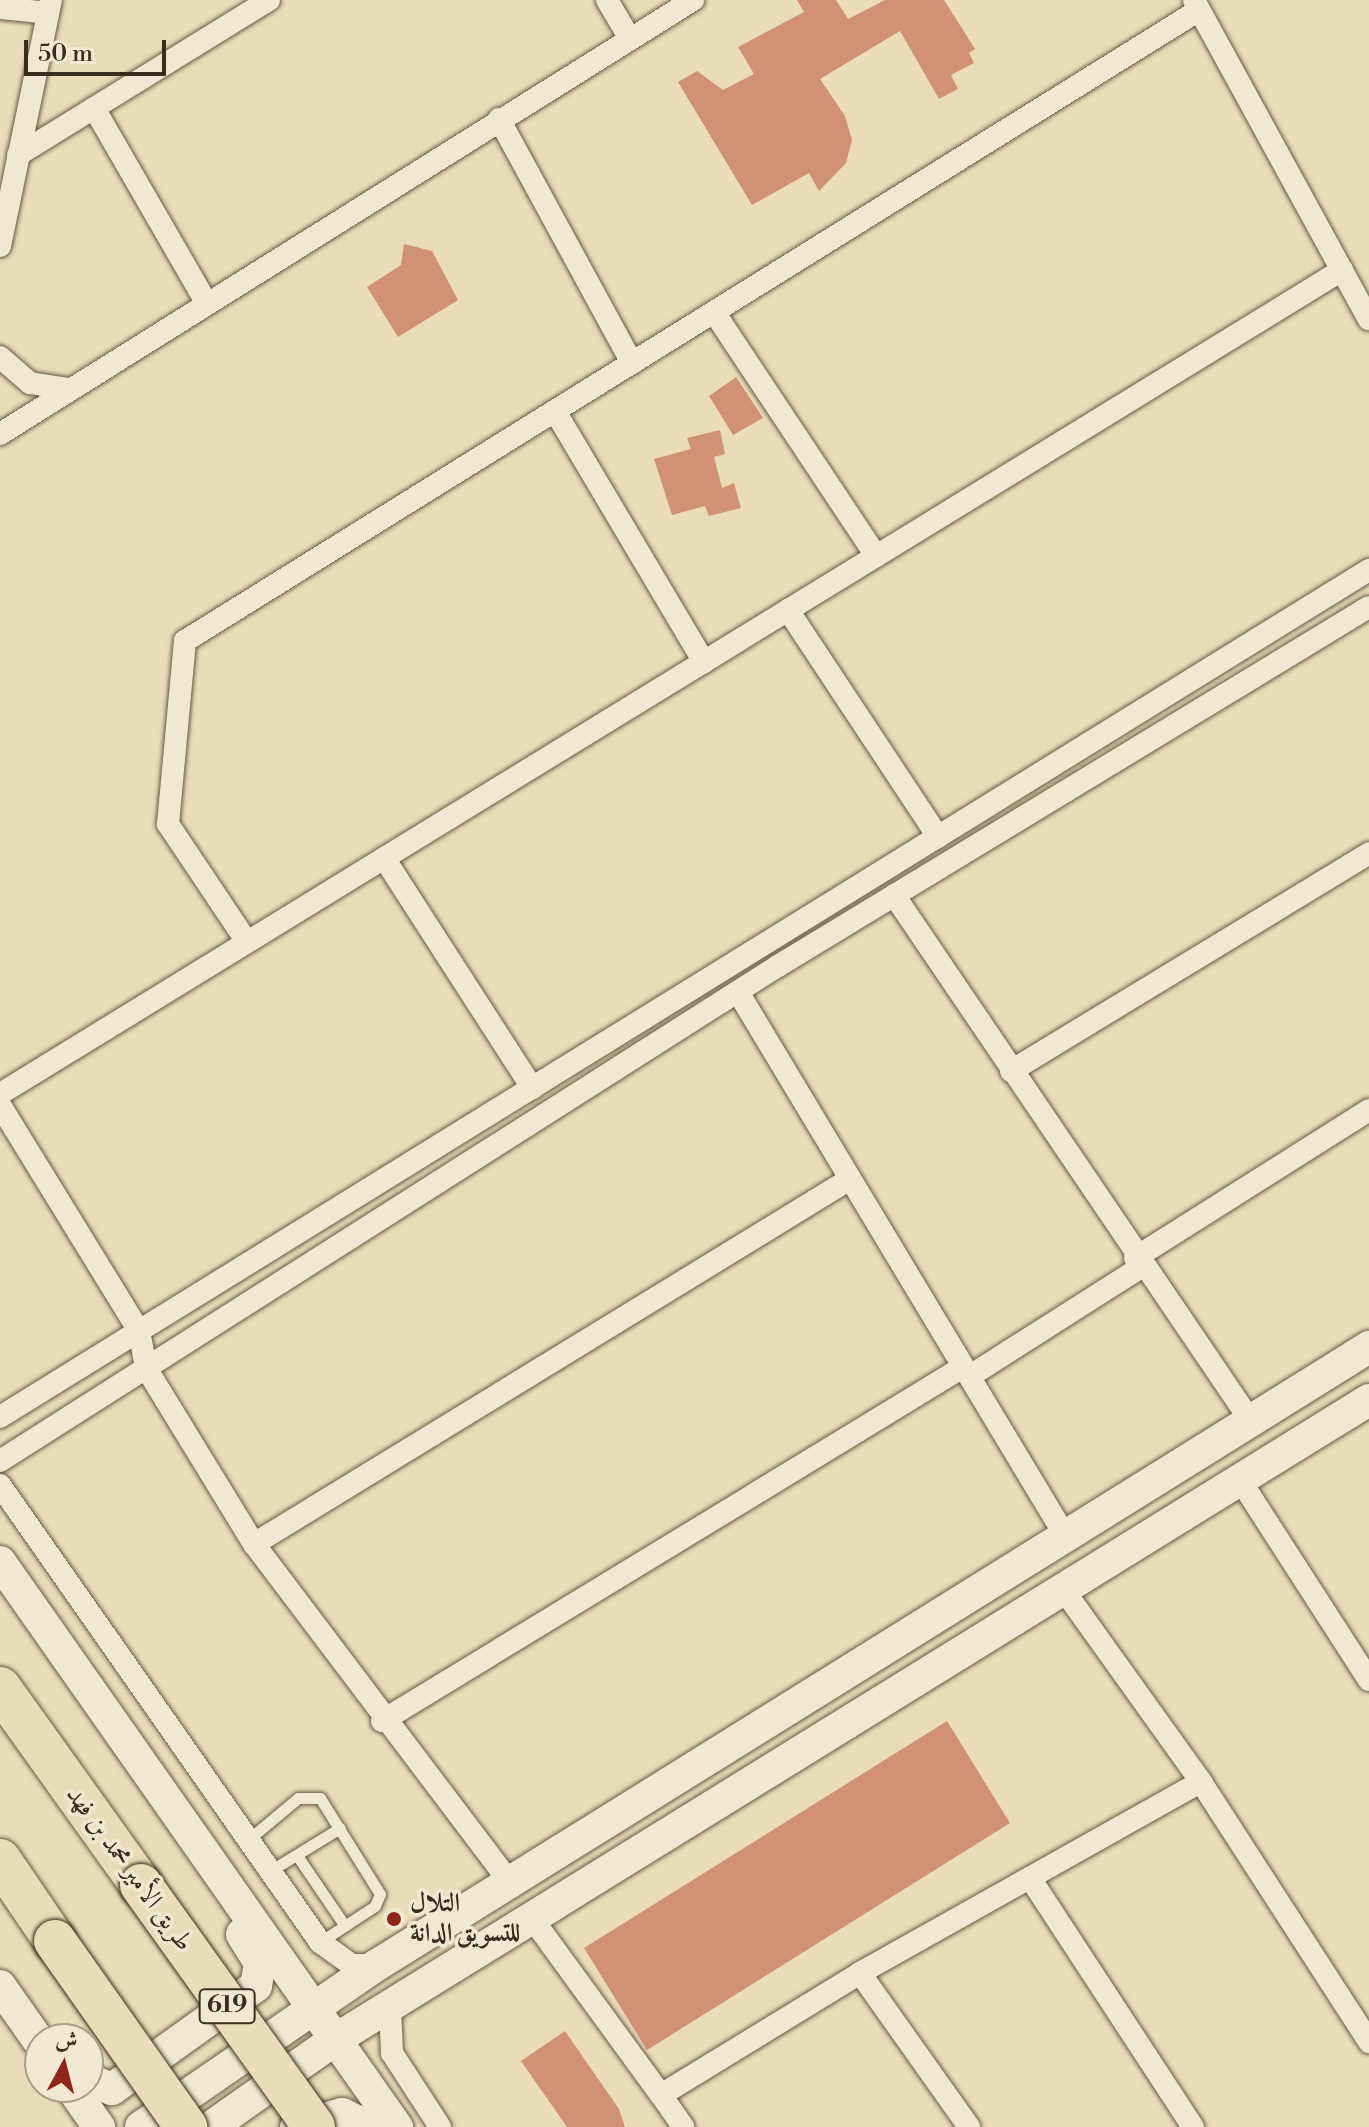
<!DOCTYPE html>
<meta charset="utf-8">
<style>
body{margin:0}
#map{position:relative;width:1369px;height:2127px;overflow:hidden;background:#eadcb9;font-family:"Libre Bodoni",Amiri,serif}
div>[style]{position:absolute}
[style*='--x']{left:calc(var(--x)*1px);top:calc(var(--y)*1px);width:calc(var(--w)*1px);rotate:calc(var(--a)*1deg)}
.building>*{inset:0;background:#d19174}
.roads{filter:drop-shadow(0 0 2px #655943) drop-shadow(0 0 2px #655943)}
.lane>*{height:11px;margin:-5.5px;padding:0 5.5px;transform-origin:5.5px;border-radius:5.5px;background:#f1e8d2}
.street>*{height:22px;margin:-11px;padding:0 11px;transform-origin:11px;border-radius:11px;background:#f1e8d2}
.secondary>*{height:32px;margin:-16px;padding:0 16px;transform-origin:16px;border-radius:16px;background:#f1e8d2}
.highway>*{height:42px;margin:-21px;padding:0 21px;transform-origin:21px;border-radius:21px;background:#eadcb9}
.bridges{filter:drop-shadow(0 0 2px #392d1c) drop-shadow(0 0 2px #392d1c)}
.highway-bridge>*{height:42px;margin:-21px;padding:0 21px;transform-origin:21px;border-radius:21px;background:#eadcb9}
.dots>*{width:22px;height:22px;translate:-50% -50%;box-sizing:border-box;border:4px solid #f1e8d2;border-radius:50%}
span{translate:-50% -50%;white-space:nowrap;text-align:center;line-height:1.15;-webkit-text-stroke:7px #f1e8d2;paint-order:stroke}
.shield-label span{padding:2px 6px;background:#f1e8d2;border:2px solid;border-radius:6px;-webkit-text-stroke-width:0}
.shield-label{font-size:24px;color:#392d1c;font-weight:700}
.street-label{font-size:26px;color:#392d1c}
.poi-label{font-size:26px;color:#392d1c;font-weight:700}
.left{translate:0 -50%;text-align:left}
.north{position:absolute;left:24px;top:2023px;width:80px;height:80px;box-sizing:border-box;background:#f1e8d2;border:2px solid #a79d89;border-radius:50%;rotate:7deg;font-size:22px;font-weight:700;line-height:32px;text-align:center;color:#392d1c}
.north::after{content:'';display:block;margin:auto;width:28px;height:36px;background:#8f2418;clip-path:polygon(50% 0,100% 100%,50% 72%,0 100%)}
.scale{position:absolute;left:24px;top:40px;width:142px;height:36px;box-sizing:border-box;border:4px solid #392d1c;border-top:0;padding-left:10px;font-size:24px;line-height:28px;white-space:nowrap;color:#392d1c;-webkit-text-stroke:6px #f1e8d2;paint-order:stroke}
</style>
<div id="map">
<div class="building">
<i style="clip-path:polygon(797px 0,836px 0,848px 19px,885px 0,944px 0,975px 49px,969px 53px,974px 63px,951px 75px,958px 89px,939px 99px,900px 31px,820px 79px,845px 116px,852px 140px,846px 163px,819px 191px,809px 173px,752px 205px,678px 82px,697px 71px,723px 90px,754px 74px,738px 47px,804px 12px)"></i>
<i style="clip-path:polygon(404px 244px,432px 251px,458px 300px,398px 337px,367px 287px,401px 265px)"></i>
<i style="clip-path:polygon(736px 377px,763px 418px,733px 435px,709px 396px)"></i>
<i style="clip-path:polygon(720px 430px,725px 454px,714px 457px,722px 488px,734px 483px,741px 508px,709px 516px,705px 506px,672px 515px,654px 459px,691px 449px,687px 438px)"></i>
<i style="clip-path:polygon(947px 1721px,1010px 1823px,647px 2050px,584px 1948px)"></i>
<i style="clip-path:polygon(565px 2031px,619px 2109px,625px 2127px,567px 2127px,521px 2061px)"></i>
</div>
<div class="roads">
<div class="lane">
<i style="--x:249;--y:1839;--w:64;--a:-39.9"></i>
<i style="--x:298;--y:1798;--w:22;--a:0"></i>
<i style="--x:320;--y:1798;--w:113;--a:58"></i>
<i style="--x:380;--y:1894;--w:13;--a:113"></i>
<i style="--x:375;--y:1906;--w:66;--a:146.8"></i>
<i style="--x:298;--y:1857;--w:83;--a:55.7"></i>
<i style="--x:270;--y:1871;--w:82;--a:-31.6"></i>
</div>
<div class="street">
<i style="--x:607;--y:0;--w:45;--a:59.5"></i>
<i style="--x:1194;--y:0;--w:364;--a:61.3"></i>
<i style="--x:0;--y:8;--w:48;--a:5.9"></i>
<i style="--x:94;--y:108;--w:224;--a:60"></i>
<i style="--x:499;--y:119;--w:278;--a:61.4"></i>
<i style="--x:18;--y:155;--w:295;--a:-31.7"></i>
<i style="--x:0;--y:246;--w:251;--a:-78.3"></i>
<i style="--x:714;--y:312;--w:293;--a:56.4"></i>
<i style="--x:0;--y:357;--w:40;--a:41"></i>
<i style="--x:30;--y:383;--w:36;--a:9"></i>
<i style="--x:555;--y:411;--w:292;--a:59.3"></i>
<i style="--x:0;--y:434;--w:818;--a:-32.06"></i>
<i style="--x:788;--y:610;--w:272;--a:56.5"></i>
<i style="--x:384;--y:858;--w:274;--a:57.2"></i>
<i style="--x:894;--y:895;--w:634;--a:55.86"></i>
<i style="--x:247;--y:942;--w:142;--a:-123.8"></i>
<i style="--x:168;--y:824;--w:184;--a:-84.7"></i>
<i style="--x:185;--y:641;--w:1194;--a:-31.89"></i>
<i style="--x:738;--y:992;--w:638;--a:58.97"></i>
<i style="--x:1011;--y:1071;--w:419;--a:-31.3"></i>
<i style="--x:0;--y:1094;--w:1575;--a:-31.55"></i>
<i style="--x:0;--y:1105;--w:265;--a:58.4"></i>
<i style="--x:139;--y:1331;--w:38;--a:79"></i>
<i style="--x:146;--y:1368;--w:206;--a:58.5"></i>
<i style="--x:254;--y:1544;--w:429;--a:52.9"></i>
<i style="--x:1135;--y:1258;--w:277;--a:-32.3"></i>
<i style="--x:970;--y:1376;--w:203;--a:-32.5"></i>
<i style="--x:0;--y:1417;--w:1610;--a:-31.75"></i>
<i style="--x:0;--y:1461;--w:922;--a:-32.47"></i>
<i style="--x:778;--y:966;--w:691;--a:-31.28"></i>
<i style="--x:1240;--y:1480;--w:238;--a:57.2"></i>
<i style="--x:0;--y:1485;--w:558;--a:55"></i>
<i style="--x:320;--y:1942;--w:39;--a:36"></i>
<i style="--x:352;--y:1965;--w:25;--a:0"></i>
<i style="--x:254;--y:1544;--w:699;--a:-31.48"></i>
<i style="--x:1063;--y:1589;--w:237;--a:54.4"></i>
<i style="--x:1201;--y:1782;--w:310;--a:57.1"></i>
<i style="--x:382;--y:1721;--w:680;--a:-31.35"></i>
<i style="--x:1030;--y:1878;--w:298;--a:56.8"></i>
<i style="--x:534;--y:1921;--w:215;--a:53.9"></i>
<i style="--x:661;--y:2095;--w:233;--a:-31.5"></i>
<i style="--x:860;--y:1973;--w:391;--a:-29.3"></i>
<i style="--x:860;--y:1973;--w:189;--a:54.7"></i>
<i style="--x:390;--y:2006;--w:47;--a:87.6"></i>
<i style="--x:392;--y:2053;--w:88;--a:57"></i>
<i style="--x:661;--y:2095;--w:39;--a:55"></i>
</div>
<div class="secondary">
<i style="--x:0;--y:1562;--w:691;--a:54.91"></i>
<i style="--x:0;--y:1986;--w:70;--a:54.9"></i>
<i style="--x:88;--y:2079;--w:26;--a:23"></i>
<i style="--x:112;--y:2089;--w:177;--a:-35.6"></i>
<i style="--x:256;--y:1986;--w:23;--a:-80"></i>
<i style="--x:260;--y:1963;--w:34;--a:-122"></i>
<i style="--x:71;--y:2087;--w:49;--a:55"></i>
<i style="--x:141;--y:2127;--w:286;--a:-34.5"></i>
<i style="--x:377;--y:1965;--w:1169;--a:-31.92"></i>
<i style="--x:211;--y:2127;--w:149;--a:-35.2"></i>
<i style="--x:333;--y:2041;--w:1218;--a:-31.75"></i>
<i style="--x:296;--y:2127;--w:48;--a:-15.8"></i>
<i style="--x:342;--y:2114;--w:30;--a:26"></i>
</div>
<div class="highway">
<i style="--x:0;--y:1688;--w:242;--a:54.4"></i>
<i style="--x:0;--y:1860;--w:98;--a:55.8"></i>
</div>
</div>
<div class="bridges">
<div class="highway-bridge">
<i style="--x:141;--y:1885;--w:297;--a:54.4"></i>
<i style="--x:55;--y:1941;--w:228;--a:54.8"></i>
</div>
</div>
<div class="dots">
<i style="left:394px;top:1919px;background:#8f2418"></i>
</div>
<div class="shield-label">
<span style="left:227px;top:2006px">619</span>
</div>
<div class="street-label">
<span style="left:129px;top:1869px;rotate:54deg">طريق الأمير محمد بن فهد</span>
</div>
<div class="poi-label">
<span class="left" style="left:410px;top:1919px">التلال<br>للتسويق الدانة</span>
</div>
<div class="north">ش</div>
<div class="scale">50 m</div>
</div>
